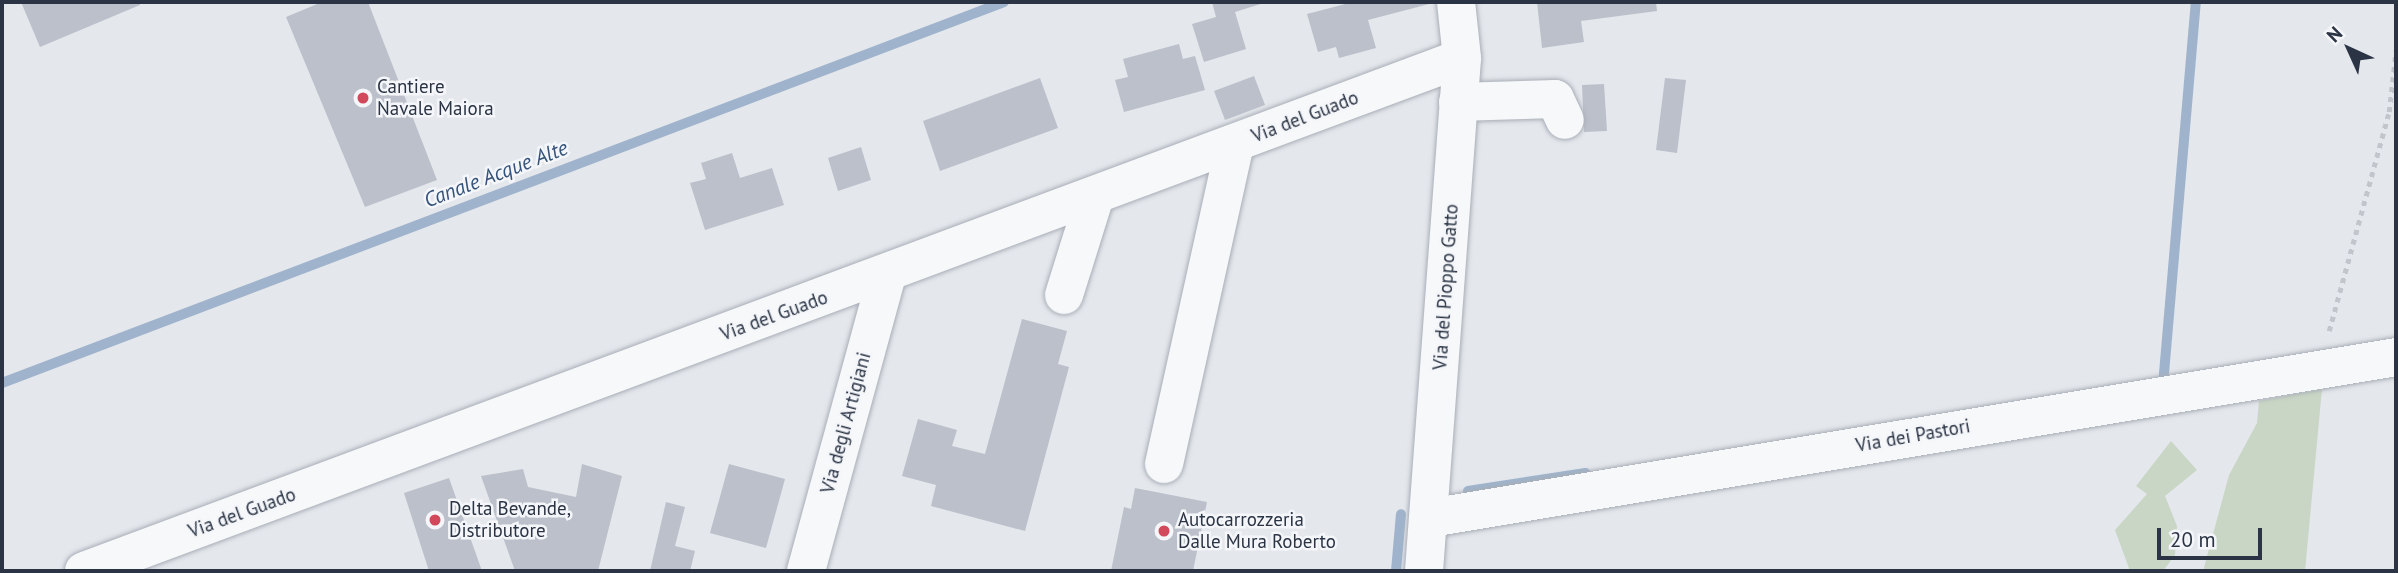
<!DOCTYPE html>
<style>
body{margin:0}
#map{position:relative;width:2398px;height:573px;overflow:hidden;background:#e4e7ec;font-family:"PT Sans",sans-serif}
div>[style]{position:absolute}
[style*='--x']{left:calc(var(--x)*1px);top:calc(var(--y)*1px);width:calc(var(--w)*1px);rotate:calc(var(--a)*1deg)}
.green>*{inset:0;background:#c9d6c5}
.stream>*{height:10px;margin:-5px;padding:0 5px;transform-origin:5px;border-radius:5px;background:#9fb4cc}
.building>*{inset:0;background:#bbc0ca}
.path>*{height:4.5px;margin-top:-2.25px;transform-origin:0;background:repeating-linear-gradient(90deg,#c2c5cb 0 5px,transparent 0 10px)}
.roads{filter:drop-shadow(0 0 2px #a9aeb7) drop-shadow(0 0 2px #a9aeb7)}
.minor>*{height:38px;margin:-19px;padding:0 19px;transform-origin:19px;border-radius:19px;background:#f7f8fa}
.dots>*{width:19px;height:19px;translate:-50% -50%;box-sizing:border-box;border:4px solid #f4f6f9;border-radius:50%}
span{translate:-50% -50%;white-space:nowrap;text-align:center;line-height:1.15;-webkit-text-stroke:5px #f4f6f9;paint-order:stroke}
.poi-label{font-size:19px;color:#2b3445}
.left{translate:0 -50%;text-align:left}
.street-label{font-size:19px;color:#2b3445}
.water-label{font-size:21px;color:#34527a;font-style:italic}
.frame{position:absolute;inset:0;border:4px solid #2b3445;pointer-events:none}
.north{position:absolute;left:2314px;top:14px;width:70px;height:70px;-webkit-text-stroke:5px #f4f6f9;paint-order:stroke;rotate:315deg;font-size:19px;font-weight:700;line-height:28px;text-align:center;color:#2b3445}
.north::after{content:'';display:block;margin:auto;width:24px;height:32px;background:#2b3445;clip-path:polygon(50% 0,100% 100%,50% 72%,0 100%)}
.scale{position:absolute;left:2157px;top:528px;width:105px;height:32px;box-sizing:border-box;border:4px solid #2b3445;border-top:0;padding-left:9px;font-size:21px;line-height:24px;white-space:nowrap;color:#2b3445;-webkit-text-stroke:5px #f4f6f9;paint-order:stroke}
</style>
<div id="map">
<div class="green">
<i style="clip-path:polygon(2322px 389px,2305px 571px,2203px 571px,2229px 475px,2257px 423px,2259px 401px)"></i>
<i style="clip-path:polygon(2171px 441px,2197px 470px,2165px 496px,2177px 526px,2175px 555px,2163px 571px,2130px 571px,2115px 530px,2147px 494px,2136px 486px)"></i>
</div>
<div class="stream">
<i style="--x:2;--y:383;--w:1072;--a:-20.82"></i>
<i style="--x:2163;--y:385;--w:384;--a:-85.1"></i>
<i style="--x:1468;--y:491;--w:119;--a:-8.7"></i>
<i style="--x:1396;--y:571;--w:57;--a:-85"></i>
</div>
<div class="building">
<i style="clip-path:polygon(21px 2px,139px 2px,140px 5px,40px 47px)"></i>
<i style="clip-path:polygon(322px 2px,368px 2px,437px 180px,365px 207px,286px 17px)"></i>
<i style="clip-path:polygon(1212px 2px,1267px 2px,1235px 12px,1246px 49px,1204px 62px,1192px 24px,1216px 17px)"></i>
<i style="clip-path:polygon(1353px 2px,1432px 2px,1433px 3px,1368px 20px,1376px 48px,1339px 58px,1336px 47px,1318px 52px,1307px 14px)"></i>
<i style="clip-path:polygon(1537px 2px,1656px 2px,1657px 11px,1581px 21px,1584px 42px,1542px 48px)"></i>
<i style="clip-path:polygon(1179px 44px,1183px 59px,1195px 56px,1205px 90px,1124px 112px,1115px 80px,1128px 77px,1123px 59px)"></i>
<i style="clip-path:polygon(1254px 76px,1265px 105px,1225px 120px,1214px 91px)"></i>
<i style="clip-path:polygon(1040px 78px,1058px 128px,940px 171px,923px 121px)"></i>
<i style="clip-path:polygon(1665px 78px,1686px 80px,1677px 153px,1656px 150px)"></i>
<i style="clip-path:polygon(1604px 84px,1607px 131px,1584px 132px,1582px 85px)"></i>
<i style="clip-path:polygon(861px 147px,871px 180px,838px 191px,828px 158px)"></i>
<i style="clip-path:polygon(732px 153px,740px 178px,772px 168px,784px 205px,705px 230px,690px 183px,706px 179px,701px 163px)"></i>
<i style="clip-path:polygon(1022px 319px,1067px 331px,1058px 364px,1069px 367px,1025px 531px,931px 506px,936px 485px,902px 476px,918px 419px,957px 430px,952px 446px,985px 454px)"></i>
<i style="clip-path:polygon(582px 464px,622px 476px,598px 571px,515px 571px,481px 476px,523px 469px,528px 487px,576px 497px)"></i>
<i style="clip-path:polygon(729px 464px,785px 479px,766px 548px,710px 533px)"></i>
<i style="clip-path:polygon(449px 478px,482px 571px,429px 571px,404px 493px)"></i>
<i style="clip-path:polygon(1135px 488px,1207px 502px,1193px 571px,1111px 571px,1124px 507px,1131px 509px)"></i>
<i style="clip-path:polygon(666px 502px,685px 507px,675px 546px,695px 551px,690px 571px,650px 571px)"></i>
</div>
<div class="path">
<i style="--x:2329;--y:331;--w:227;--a:-74.7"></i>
<i style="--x:2389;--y:112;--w:62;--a:-83.6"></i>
</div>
<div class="roads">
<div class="minor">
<i style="--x:1458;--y:102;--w:97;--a:-1.8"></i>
<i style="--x:1555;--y:99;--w:23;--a:65"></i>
<i style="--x:1064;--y:295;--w:104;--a:-72.6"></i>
<i style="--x:1164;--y:464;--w:328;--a:-77.5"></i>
<i style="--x:1430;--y:518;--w:979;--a:-9.46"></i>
<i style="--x:84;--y:571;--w:1470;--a:-20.42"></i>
<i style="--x:806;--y:571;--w:308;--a:-74.7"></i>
<i style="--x:1424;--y:571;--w:514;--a:-85.76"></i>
<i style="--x:1462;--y:58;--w:56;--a:-96.1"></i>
</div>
</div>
<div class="dots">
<i style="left:363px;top:98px;background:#d1495b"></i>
<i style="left:435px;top:520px;background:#d1495b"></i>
<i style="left:1164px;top:531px;background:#d1495b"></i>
</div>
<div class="poi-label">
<span class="left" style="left:377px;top:98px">Cantiere<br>Navale Maiora</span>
<span class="left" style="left:449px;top:520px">Delta Bevande,<br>Distributore</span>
<span class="left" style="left:1178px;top:531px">Autocarrozzeria<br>Dalle Mura Roberto</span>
</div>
<div class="street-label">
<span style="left:1305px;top:117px;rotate:-21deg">Via del Guado</span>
<span style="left:1446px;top:287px;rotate:-86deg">Via del Pioppo Gatto</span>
<span style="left:774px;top:316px;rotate:-20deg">Via del Guado</span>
<span style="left:846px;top:423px;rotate:-75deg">Via degli Artigiani</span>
<span style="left:1913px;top:436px;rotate:-10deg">Via dei Pastori</span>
<span style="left:242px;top:513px;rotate:-20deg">Via del Guado</span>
</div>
<div class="water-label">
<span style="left:496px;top:174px;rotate:-21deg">Canale Acque Alte</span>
</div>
<div class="frame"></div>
<div class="north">N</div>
<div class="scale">20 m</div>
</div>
